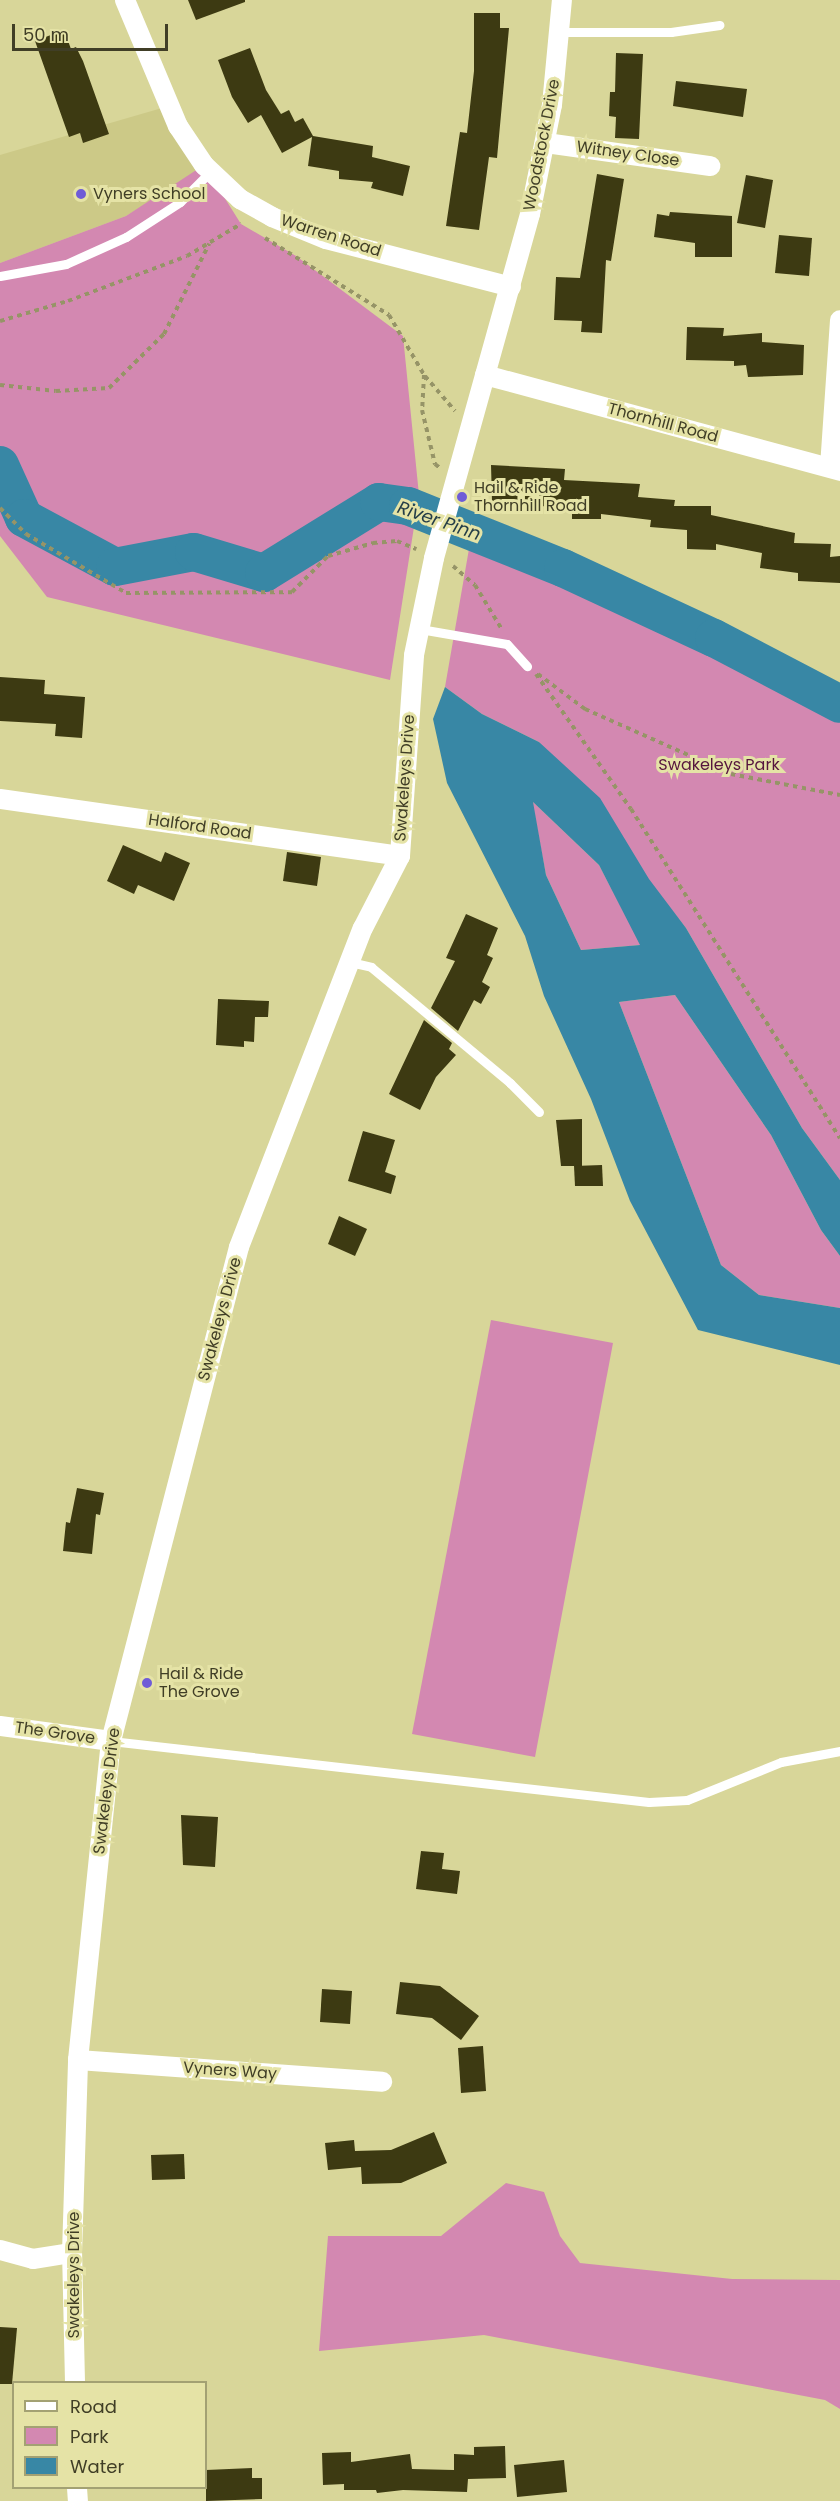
<!DOCTYPE html>
<style>
body{margin:0}
#map{position:relative;width:840px;height:2501px;overflow:hidden;background:#d8d699;font-family:Poppins,sans-serif}
div>[style]{position:absolute}
[style*='--x']{left:calc(var(--x)*1px);top:calc(var(--y)*1px);width:calc(var(--w)*1px);rotate:calc(var(--a)*1deg)}
.built>*{inset:0;background:#ccc987}
.green>*{inset:0;background:#d388b1}
.water>*{inset:0;background:#3887a5}
.river>*{height:38px;margin:-19px;padding:0 19px;transform-origin:19px;border-radius:19px;background:#3887a5}
.building>*{inset:0;background:#3d3a12}
.path>*{height:4px;margin-top:-2px;transform-origin:0;background:repeating-linear-gradient(90deg,#969467 0 4.5px,transparent 0 9px)}
.lane>*{height:9px;margin:-4.5px;padding:0 4.5px;transform-origin:4.5px;border-radius:4.5px;background:#fff}
.street>*{height:20px;margin:-10px;padding:0 10px;transform-origin:10px;border-radius:10px;background:#fff}
.dots>*{width:16px;height:16px;translate:-50% -50%;box-sizing:border-box;border:3px solid #e5e3a6;border-radius:50%}
span{translate:-50% -50%;white-space:nowrap;text-align:center;line-height:1.15;-webkit-text-stroke:6px #e5e3a6;paint-order:stroke}
.street-label{font-size:16px;color:#403e26}
.poi-label{font-size:16px;color:#403e26}
.left{translate:0 -50%;text-align:left}
.park-label{font-size:16px;color:#56153e}
.water-label{font-size:18px;color:#243d47;font-style:italic}
.legend{position:absolute;left:12px;top:2381px;width:195px;height:108px;box-sizing:border-box;background:#e5e3a6;border:2px solid #a3a173;margin:0;padding:8px 10px;list-style:none;font-size:18px;color:#403e26}
.legend li{display:flex;align-items:center;gap:12px;height:30px}
.legend b{width:30px;border:2px solid #a3a173}
.scale{position:absolute;left:12px;top:24px;width:156px;height:27px;box-sizing:border-box;border:3px solid #403e26;border-top:0;padding-left:8px;font-size:18px;line-height:21px;white-space:nowrap;color:#403e26;-webkit-text-stroke:4px #e5e3a6;paint-order:stroke}
</style>
<div id="map">
<div class="built">
<i style="clip-path:polygon(162px 108px,197px 172px,126px 216px,0 263px,0 155px)"></i>
</div>
<div class="green">
<i style="clip-path:polygon(204px 165px,241px 224px,296px 256px,403px 336px,419px 495px,390px 680px,47px 597px,0 536px,0 263px,126px 216px)"></i>
<i style="clip-path:polygon(474px 520px,840px 688px,840px 1180px,802px 1128px,686px 928px,539px 742px,482px 714px,445px 687px)"></i>
<i style="clip-path:polygon(532px 801px,599px 865px,641px 945px,581px 950px,546px 875px)"></i>
<i style="clip-path:polygon(675px 995px,771px 1135px,821px 1230px,840px 1256px,840px 1308px,759px 1295px,721px 1265px,619px 1002px)"></i>
<i style="clip-path:polygon(491px 1320px,613px 1343px,535px 1757px,412px 1734px)"></i>
<i style="clip-path:polygon(506px 2183px,544px 2192px,560px 2236px,580px 2263px,732px 2279px,840px 2280px,840px 2409px,825px 2400px,484px 2335px,319px 2351px,328px 2236px,441px 2236px)"></i>
</div>
<div class="water">
<i style="clip-path:polygon(evenodd,445px 687px,482px 714px,539px 742px,600px 798px,649px 879px,686px 928px,802px 1128px,840px 1180px,840px 1256px,821px 1230px,771px 1135px,675px 995px,619px 1002px,721px 1265px,759px 1295px,840px 1308px,840px 1365px,698px 1330px,630px 1201px,591px 1099px,544px 996px,525px 936px,447px 783px,433px 719px,445px 687px,533px 802px,599px 865px,640px 945px,581px 950px,546px 875px,533px 802px)"></i>
</div>
<div class="river">
<i style="--x:0;--y:465;--w:58;--a:65.6"></i>
<i style="--x:24;--y:518;--w:103;--a:28.3"></i>
<i style="--x:115;--y:567;--w:80;--a:-10.8"></i>
<i style="--x:194;--y:552;--w:73;--a:16.7"></i>
<i style="--x:264;--y:573;--w:135;--a:-31.7"></i>
<i style="--x:379;--y:502;--w:29;--a:8"></i>
<i style="--x:408;--y:506;--w:167;--a:21.8"></i>
<i style="--x:563;--y:568;--w:166;--a:24.9"></i>
<i style="--x:714;--y:638;--w:142;--a:27.6"></i>
</div>
<div class="building">
<i style="clip-path:polygon(188px 0,245px 0,245px 2px,196px 20px)"></i>
<i style="clip-path:polygon(474px 13px,500px 13px,500px 28px,509px 28px,497px 158px,489px 157px,479px 230px,446px 226px,460px 132px,467px 133px,474px 71px)"></i>
<i style="clip-path:polygon(64px 30px,71px 49px,76px 47px,83px 61px,109px 134px,83px 143px,80px 133px,69px 137px,35px 41px)"></i>
<i style="clip-path:polygon(250px 48px,266px 90px,281px 114px,289px 110px,295px 122px,303px 118px,313px 136px,373px 146px,372px 157px,410px 166px,403px 196px,371px 188px,373px 182px,339px 179px,339px 171px,308px 166px,312px 137px,282px 153px,261px 115px,248px 123px,232px 97px,218px 60px)"></i>
<i style="clip-path:polygon(616px 53px,643px 54px,639px 139px,615px 138px,616px 117px,609px 116px,610px 92px,615px 92px)"></i>
<i style="clip-path:polygon(676px 81px,747px 89px,743px 117px,673px 106px)"></i>
<i style="clip-path:polygon(597px 174px,624px 179px,611px 261px,606px 260px,602px 333px,581px 332px,582px 321px,554px 320px,556px 277px,580px 278px)"></i>
<i style="clip-path:polygon(746px 175px,773px 180px,765px 228px,737px 223px)"></i>
<i style="clip-path:polygon(670px 212px,732px 216px,732px 257px,695px 257px,695px 243px,654px 237px,657px 214px,669px 216px)"></i>
<i style="clip-path:polygon(779px 235px,812px 238px,809px 276px,775px 273px)"></i>
<i style="clip-path:polygon(687px 327px,724px 328px,723px 336px,762px 333px,762px 342px,804px 345px,803px 375px,748px 377px,746px 365px,734px 366px,734px 361px,686px 360px)"></i>
<i style="clip-path:polygon(491px 465px,565px 469px,564px 480px,640px 484px,638px 497px,675px 500px,674px 506px,711px 506px,711px 515px,795px 533px,794px 543px,831px 544px,830px 557px,840px 556px,840px 583px,798px 581px,798px 573px,760px 568px,762px 553px,716px 544px,716px 550px,687px 549px,687px 530px,650px 527px,651px 520px,601px 514px,601px 519px,572px 519px,572px 507px,535px 506px,535px 501px,492px 501px)"></i>
<i style="clip-path:polygon(0 677px,45px 680px,44px 694px,85px 697px,82px 738px,55px 736px,56px 724px,0 721px)"></i>
<i style="clip-path:polygon(123px 845px,161px 862px,165px 852px,190px 863px,174px 901px,138px 885px,134px 894px,107px 881px)"></i>
<i style="clip-path:polygon(287px 852px,321px 857px,317px 886px,283px 881px)"></i>
<i style="clip-path:polygon(466px 914px,498px 928px,487px 955px,493px 958px,482px 982px,490px 987px,481px 1004px,474px 1000px,458px 1031px,431px 1008px,455px 961px,446px 958px)"></i>
<i style="clip-path:polygon(218px 999px,269px 1001px,268px 1017px,255px 1017px,254px 1042px,244px 1041px,244px 1047px,216px 1045px)"></i>
<i style="clip-path:polygon(424px 1020px,452px 1043px,449px 1049px,456px 1055px,436px 1077px,420px 1110px,389px 1094px)"></i>
<i style="clip-path:polygon(582px 1119px,582px 1166px,561px 1166px,556px 1120px)"></i>
<i style="clip-path:polygon(363px 1131px,395px 1140px,385px 1172px,396px 1176px,391px 1194px,348px 1181px)"></i>
<i style="clip-path:polygon(602px 1165px,603px 1186px,575px 1186px,574px 1166px)"></i>
<i style="clip-path:polygon(339px 1216px,367px 1229px,355px 1256px,328px 1244px)"></i>
<i style="clip-path:polygon(77px 1488px,104px 1493px,100px 1515px,96px 1514px,92px 1554px,63px 1551px,66px 1522px,70px 1523px)"></i>
<i style="clip-path:polygon(181px 1815px,218px 1817px,215px 1867px,183px 1865px)"></i>
<i style="clip-path:polygon(421px 1851px,444px 1853px,442px 1869px,460px 1871px,457px 1894px,416px 1889px)"></i>
<i style="clip-path:polygon(400px 1982px,440px 1986px,479px 2016px,461px 2040px,432px 2018px,396px 2014px)"></i>
<i style="clip-path:polygon(322px 1989px,352px 1991px,350px 2024px,320px 2022px)"></i>
<i style="clip-path:polygon(483px 2046px,486px 2091px,461px 2093px,458px 2048px)"></i>
<i style="clip-path:polygon(434px 2132px,447px 2163px,401px 2183px,362px 2184px,361px 2167px,328px 2170px,325px 2143px,354px 2140px,355px 2151px,391px 2150px)"></i>
<i style="clip-path:polygon(184px 2154px,185px 2179px,152px 2180px,151px 2155px)"></i>
<i style="clip-path:polygon(0 2327px,17px 2328px,12px 2384px,0 2384px)"></i>
<i style="clip-path:polygon(505px 2446px,506px 2478px,468px 2479px,467px 2492px,403px 2490px,377px 2493px,376px 2490px,344px 2490px,344px 2484px,323px 2485px,322px 2453px,351px 2452px,351px 2462px,410px 2454px,412px 2469px,454px 2470px,454px 2454px,474px 2455px,474px 2447px)"></i>
<i style="clip-path:polygon(564px 2460px,567px 2492px,517px 2497px,514px 2465px)"></i>
<i style="clip-path:polygon(252px 2468px,252px 2478px,262px 2478px,262px 2499px,206px 2501px,206px 2470px)"></i>
</div>
<div class="path">
<i style="--x:265;--y:238;--w:146;--a:31.8"></i>
<i style="--x:389;--y:315;--w:69;--a:59.7"></i>
<i style="--x:424;--y:375;--w:35;--a:93"></i>
<i style="--x:422;--y:410;--w:56;--a:76.5"></i>
<i style="--x:435;--y:464;--w:6;--a:39"></i>
<i style="--x:0;--y:321;--w:71;--a:-16.4"></i>
<i style="--x:68;--y:301;--w:127;--a:-20.7"></i>
<i style="--x:187;--y:256;--w:63;--a:-30.7"></i>
<i style="--x:425;--y:376;--w:46;--a:49.4"></i>
<i style="--x:0;--y:385;--w:56;--a:6.1"></i>
<i style="--x:56;--y:391;--w:53;--a:-3.2"></i>
<i style="--x:109;--y:388;--w:77;--a:-44.5"></i>
<i style="--x:164;--y:334;--w:101;--a:-63.4"></i>
<i style="--x:0;--y:508;--w:37;--a:45"></i>
<i style="--x:26;--y:534;--w:116;--a:30.5"></i>
<i style="--x:126;--y:593;--w:166;--a:-0.3"></i>
<i style="--x:292;--y:592;--w:51;--a:-45"></i>
<i style="--x:328;--y:556;--w:47;--a:-16.1"></i>
<i style="--x:373;--y:543;--w:24;--a:-5"></i>
<i style="--x:397;--y:541;--w:21;--a:23"></i>
<i style="--x:453;--y:566;--w:29;--a:41"></i>
<i style="--x:475;--y:585;--w:50;--a:58.8"></i>
<i style="--x:536;--y:674;--w:165;--a:54.9"></i>
<i style="--x:631;--y:809;--w:390;--a:57.6"></i>
<i style="--x:538;--y:674;--w:59;--a:36.7"></i>
<i style="--x:585;--y:709;--w:160;--a:24"></i>
<i style="--x:731;--y:774;--w:111;--a:10.9"></i>
</div>
<div class="lane">
<i style="--x:561;--y:32;--w:110;--a:0"></i>
<i style="--x:671;--y:32;--w:49;--a:-8.3"></i>
<i style="--x:0;--y:276;--w:67;--a:-10.3"></i>
<i style="--x:66;--y:264;--w:66;--a:-24.2"></i>
<i style="--x:126;--y:237;--w:64;--a:-32.9"></i>
<i style="--x:180;--y:202;--w:42;--a:-45"></i>
<i style="--x:420;--y:629;--w:88;--a:9.8"></i>
<i style="--x:507;--y:644;--w:30;--a:48"></i>
<i style="--x:350;--y:962;--w:22;--a:13"></i>
<i style="--x:371;--y:967;--w:181;--a:39.8"></i>
<i style="--x:510;--y:1083;--w:41;--a:45"></i>
<i style="--x:111;--y:1741;--w:541;--a:6.47"></i>
<i style="--x:649;--y:1802;--w:38;--a:-3"></i>
<i style="--x:687;--y:1800;--w:101;--a:-22"></i>
<i style="--x:781;--y:1762;--w:60;--a:-10.6"></i>
</div>
<div class="street">
<i style="--x:125;--y:0;--w:137;--a:67.2"></i>
<i style="--x:178;--y:126;--w:47;--a:56.3"></i>
<i style="--x:204;--y:165;--w:50;--a:43.4"></i>
<i style="--x:240;--y:199;--w:37;--a:29"></i>
<i style="--x:272;--y:217;--w:58;--a:22.2"></i>
<i style="--x:326;--y:239;--w:191;--a:14.5"></i>
<i style="--x:546;--y:143;--w:166;--a:8"></i>
<i style="--x:485;--y:375;--w:368;--a:15.1"></i>
<i style="--x:830;--y:467;--w:147;--a:-86.1"></i>
<i style="--x:0;--y:799;--w:404;--a:8.1"></i>
<i style="--x:0;--y:1726;--w:112;--a:7.7"></i>
<i style="--x:78;--y:2060;--w:305;--a:4.1"></i>
<i style="--x:0;--y:2250;--w:34;--a:15"></i>
<i style="--x:33;--y:2259;--w:39;--a:-9"></i>
<i style="--x:75;--y:2382;--w:129;--a:-91.3"></i>
<i style="--x:72;--y:2253;--w:193;--a:-88.2"></i>
<i style="--x:78;--y:2060;--w:321;--a:-84.1"></i>
<i style="--x:111;--y:1741;--w:510;--a:-75.47"></i>
<i style="--x:239;--y:1247;--w:342;--a:-68.8"></i>
<i style="--x:363;--y:928;--w:81;--a:-62.8"></i>
<i style="--x:400;--y:856;--w:201;--a:-86"></i>
<i style="--x:414;--y:655;--w:99;--a:-78.3"></i>
<i style="--x:434;--y:558;--w:357;--a:-74.4"></i>
<i style="--x:530;--y:214;--w:111;--a:-78.6"></i>
<i style="--x:552;--y:105;--w:105;--a:-84.6"></i>
<i style="--x:77;--y:2488;--w:13;--a:86"></i>
</div>
<div class="dots">
<i style="left:81px;top:194px;background:#6f5cd7"></i>
<i style="left:462px;top:497px;background:#6f5cd7"></i>
<i style="left:147px;top:1683px;background:#6f5cd7"></i>
</div>
<div class="street-label">
<span style="left:542px;top:145px;rotate:-79deg">Woodstock Drive</span>
<span style="left:628px;top:154px;rotate:8deg">Witney Close</span>
<span style="left:331px;top:236px;rotate:18deg">Warren Road</span>
<span style="left:663px;top:423px;rotate:15deg">Thornhill Road</span>
<span style="left:405px;top:778px;rotate:-86deg">Swakeleys Drive</span>
<span style="left:200px;top:827px;rotate:8deg">Halford Road</span>
<span style="left:220px;top:1319px;rotate:-75deg">Swakeleys Drive</span>
<span style="left:55px;top:1733px;rotate:8deg">The Grove</span>
<span style="left:107px;top:1791px;rotate:-83deg">Swakeleys Drive</span>
<span style="left:230px;top:2071px;rotate:4deg">Vyners Way</span>
<span style="left:74px;top:2275px;rotate:-90deg">Swakeleys Drive</span>
</div>
<div class="poi-label">
<span class="left" style="left:93px;top:194px">Vyners School</span>
<span class="left" style="left:474px;top:497px">Hail &amp; Ride<br>Thornhill Road</span>
<span class="left" style="left:159px;top:1683px">Hail &amp; Ride<br>The Grove</span>
</div>
<div class="park-label">
<span style="left:719px;top:765px">Swakeleys Park</span>
</div>
<div class="water-label">
<span style="left:439px;top:521px;rotate:19deg">River Pinn</span>
</div>
<ul class="legend">
<li><b style="height:8px;background:#fff"></b>Road</li>
<li><b style="height:16px;background:#d388b1"></b>Park</li>
<li><b style="height:16px;background:#3887a5"></b>Water</li>
</ul>
<div class="scale">50 m</div>
</div>
